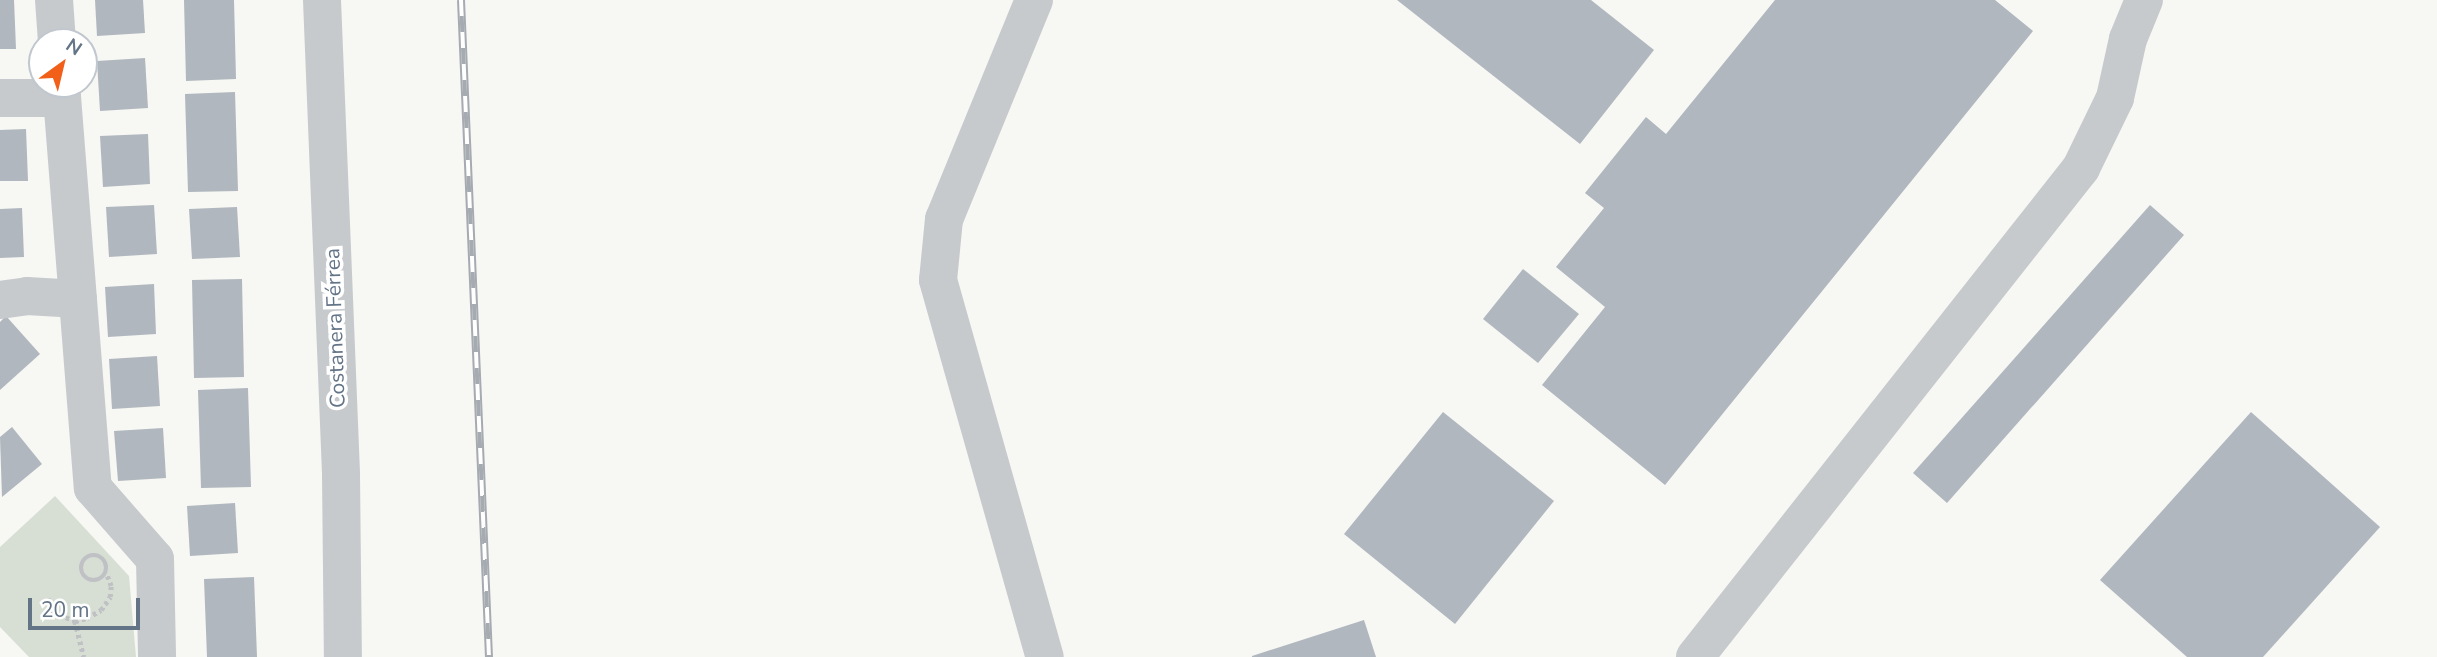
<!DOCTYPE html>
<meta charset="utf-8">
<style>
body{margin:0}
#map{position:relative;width:2437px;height:657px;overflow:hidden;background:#f7f7f3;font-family:"Nunito Sans",sans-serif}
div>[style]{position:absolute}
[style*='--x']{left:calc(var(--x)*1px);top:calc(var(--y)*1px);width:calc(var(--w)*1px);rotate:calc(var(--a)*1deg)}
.green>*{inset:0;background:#d7dfd4}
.building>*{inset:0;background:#b0b7be}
.path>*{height:4.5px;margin-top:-2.25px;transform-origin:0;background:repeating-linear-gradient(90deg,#bfc1c4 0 3.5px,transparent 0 7px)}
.path>.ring{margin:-2.25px;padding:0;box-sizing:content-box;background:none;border:4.5px solid #bfc1c4;border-radius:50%}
.minor>*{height:38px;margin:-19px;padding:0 19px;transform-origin:19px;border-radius:19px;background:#c6cacd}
.rail>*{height:8px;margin-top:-4px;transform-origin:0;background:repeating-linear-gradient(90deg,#fff 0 16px,#a6abb2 0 32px);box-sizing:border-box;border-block:2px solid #a6abb2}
span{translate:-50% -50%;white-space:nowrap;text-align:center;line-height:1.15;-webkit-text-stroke:7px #fff;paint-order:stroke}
.street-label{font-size:21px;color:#637487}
.north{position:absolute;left:28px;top:28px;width:70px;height:70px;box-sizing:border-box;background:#fff;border:2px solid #c1c7cf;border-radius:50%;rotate:34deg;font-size:19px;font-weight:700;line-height:28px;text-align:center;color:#637487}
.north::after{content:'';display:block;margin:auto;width:24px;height:32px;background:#f15f19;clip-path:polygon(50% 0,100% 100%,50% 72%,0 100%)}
.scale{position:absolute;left:28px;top:598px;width:112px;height:32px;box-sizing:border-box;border:4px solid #637487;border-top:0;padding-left:9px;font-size:21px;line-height:24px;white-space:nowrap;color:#637487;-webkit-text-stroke:5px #fff;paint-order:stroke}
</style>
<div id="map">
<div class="green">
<i style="clip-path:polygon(55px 496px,129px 576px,136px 657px,29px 657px,0 627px,0 547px)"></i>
</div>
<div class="building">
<i style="clip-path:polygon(0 0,14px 0,16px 49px,0 49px)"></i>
<i style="clip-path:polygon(95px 0,143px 0,145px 33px,97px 36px)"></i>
<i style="clip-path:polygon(184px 0,234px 0,236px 79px,186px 81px)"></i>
<i style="clip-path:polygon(1397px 0,1591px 0,1654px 50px,1580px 144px)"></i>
<i style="clip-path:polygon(1775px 0,1995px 0,2033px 31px,1665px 485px,1542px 385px,1605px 307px,1556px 267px,1604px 208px,1585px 193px,1646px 117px,1666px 134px)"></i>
<i style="clip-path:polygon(145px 58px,148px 108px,100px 111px,97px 61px)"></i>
<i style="clip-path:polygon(235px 92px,238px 191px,188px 192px,185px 94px)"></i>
<i style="clip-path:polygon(26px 129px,28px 181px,0 181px,0 130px)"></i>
<i style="clip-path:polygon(148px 134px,150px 184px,103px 187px,100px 136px)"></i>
<i style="clip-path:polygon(154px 205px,157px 254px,109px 257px,106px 207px)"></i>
<i style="clip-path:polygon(2150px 205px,2184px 235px,1947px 503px,1913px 473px)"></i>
<i style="clip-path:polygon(237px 207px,240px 257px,192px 259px,189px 209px)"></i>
<i style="clip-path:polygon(22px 208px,24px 257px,0 258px,0 209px)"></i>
<i style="clip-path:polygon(1523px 269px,1579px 314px,1538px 363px,1483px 319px)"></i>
<i style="clip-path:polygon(242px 279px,244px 377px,194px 378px,192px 280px)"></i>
<i style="clip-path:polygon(154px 284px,156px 334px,108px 337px,105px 287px)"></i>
<i style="clip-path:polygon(6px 316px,40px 354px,0 390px,0 322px)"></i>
<i style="clip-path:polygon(157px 356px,160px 406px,112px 409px,109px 359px)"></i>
<i style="clip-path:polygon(248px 388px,251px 487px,201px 488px,198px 390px)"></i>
<i style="clip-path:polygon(1443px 412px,1554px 501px,1455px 624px,1344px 534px)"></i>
<i style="clip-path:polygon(2251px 412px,2380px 527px,2263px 657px,2187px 657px,2100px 580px)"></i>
<i style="clip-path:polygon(12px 427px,42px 464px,2px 497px,0 437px)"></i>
<i style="clip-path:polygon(163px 428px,166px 478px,118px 481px,114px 431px)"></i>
<i style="clip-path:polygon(235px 503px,238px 553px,190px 556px,187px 506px)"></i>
<i style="clip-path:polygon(254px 577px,257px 657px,207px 657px,204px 579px)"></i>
<i style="clip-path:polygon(1364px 620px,1376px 657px,1252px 657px,1252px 656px)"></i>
</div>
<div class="path">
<i class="ring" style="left:81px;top:555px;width:21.5px;height:21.5px"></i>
<i style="--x:48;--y:598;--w:15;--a:70"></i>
<i style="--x:53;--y:612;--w:24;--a:22"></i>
<i style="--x:75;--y:621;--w:12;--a:-14"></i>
<i style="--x:87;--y:618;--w:16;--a:-30"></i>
<i style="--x:101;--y:610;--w:16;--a:-55"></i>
<i style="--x:110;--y:597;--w:11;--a:-85"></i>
<i style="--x:111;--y:586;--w:14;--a:-111"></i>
<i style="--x:75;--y:621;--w:37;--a:76"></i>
</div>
<div class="minor">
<i style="--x:54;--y:0;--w:42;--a:85.9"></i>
<i style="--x:322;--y:0;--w:475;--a:87.7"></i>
<i style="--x:341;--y:475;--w:182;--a:89.4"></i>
<i style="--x:1034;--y:0;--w:237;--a:112.3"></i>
<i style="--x:944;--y:219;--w:61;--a:95.6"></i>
<i style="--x:938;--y:280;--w:392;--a:74.2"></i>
<i style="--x:61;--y:84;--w:405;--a:85.5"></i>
<i style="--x:93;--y:488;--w:94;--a:48.9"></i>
<i style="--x:155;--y:559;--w:98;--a:88.8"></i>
<i style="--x:0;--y:98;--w:62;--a:0"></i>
<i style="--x:0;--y:300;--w:27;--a:-8"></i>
<i style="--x:27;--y:296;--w:51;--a:3.4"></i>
<i style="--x:1695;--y:657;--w:623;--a:-51.71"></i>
<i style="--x:2081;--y:168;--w:78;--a:-64.1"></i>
<i style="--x:2115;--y:98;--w:60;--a:-77.6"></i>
<i style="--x:2128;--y:39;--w:42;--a:-67.7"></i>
</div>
<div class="rail">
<i style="--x:461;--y:0;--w:658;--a:87.56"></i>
</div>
<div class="street-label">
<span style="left:335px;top:328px;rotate:-92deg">Costanera Férrea</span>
</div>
<div class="north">N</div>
<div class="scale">20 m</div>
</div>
